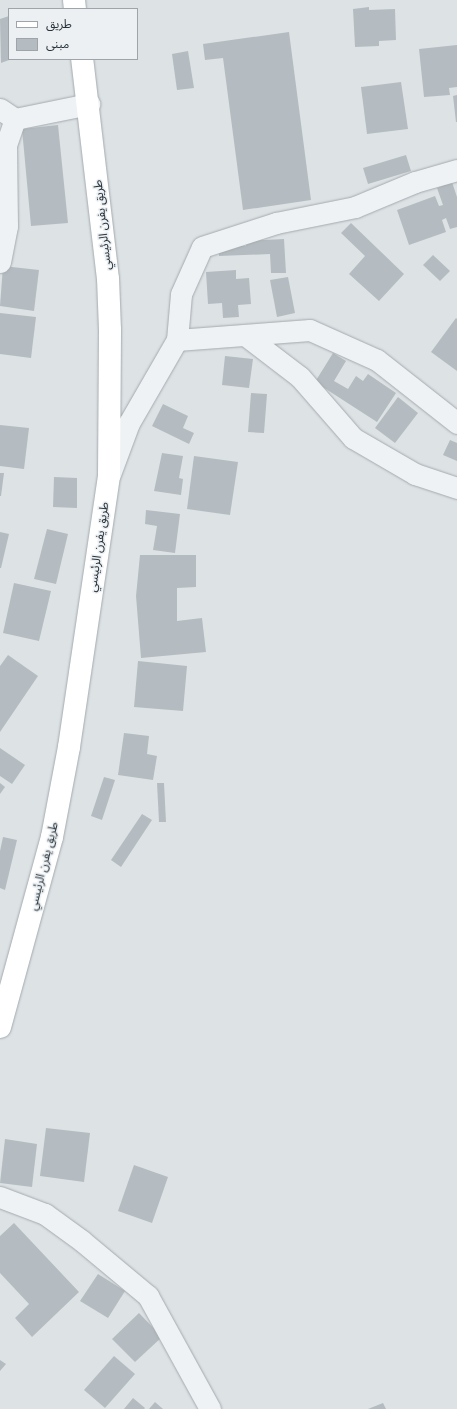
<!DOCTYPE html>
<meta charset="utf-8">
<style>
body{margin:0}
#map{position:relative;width:457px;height:1409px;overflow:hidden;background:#dde2e5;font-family:Ubuntu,"Noto Sans Arabic",sans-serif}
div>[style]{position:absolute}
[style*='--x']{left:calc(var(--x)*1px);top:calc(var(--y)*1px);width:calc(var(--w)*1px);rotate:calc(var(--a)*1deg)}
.building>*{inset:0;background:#b4bcc1}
.roads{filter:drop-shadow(0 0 1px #a3aaae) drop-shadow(0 0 1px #a3aaae)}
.minor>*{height:21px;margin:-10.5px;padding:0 10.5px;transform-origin:10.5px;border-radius:10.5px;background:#eff2f4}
.primary>*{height:22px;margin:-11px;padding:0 11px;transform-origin:11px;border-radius:11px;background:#fff}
span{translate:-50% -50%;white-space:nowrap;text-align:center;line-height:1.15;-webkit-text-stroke:3px #ecf0f3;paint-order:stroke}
.street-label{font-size:12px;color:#28323a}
.legend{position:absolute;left:8px;top:8px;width:130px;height:52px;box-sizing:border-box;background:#ecf0f3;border:1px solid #9ea4a9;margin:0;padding:5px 7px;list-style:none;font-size:12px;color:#28323a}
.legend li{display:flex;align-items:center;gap:8px;height:20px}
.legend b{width:20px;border:1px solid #9ea4a9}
</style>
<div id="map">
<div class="building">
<i style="clip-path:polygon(369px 7px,369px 10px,395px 9px,396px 40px,379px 41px,379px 46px,355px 47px,353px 9px)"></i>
<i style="clip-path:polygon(9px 16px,9px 60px,1px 63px,0 19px)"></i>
<i style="clip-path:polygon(289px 32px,311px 200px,243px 210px,223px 58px,205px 60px,203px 44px)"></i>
<i style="clip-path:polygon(457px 45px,457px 87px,449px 88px,450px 95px,424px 97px,419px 49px)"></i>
<i style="clip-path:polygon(188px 51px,194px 88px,177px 90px,172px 54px)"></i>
<i style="clip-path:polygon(401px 82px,408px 129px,367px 134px,361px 87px)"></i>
<i style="clip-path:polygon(457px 95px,457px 122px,456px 122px,453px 96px)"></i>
<i style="clip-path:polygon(58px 125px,68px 223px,31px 226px,22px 129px)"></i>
<i style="clip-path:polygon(406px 155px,411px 171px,368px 184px,363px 168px)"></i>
<i style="clip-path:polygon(452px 182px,457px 197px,457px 227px,450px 229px,446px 218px,442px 220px,446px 232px,409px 245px,397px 210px,435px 196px,439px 206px,443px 205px,437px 188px)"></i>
<i style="clip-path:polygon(351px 223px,404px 274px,379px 301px,349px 274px,365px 256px,341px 233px)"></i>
<i style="clip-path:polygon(284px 239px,286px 273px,271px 273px,270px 254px,219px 256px,219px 246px,246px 246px,246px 241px)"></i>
<i style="clip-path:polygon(433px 255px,450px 271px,440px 281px,423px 265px)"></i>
<i style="clip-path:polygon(3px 266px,39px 270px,34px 311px,0 306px)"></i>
<i style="clip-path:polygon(236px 270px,236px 279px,249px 278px,251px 304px,238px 305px,239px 317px,223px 318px,222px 303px,208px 304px,206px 272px)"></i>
<i style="clip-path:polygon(288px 277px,295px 313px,277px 317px,270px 280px)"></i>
<i style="clip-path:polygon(0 313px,36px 317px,31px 358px,0 354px)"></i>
<i style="clip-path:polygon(456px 318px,457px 319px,457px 371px,431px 352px)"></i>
<i style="clip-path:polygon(333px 353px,346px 361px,334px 381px,348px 389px,356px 376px,363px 381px,368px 374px,396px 393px,377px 422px,315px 382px)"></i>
<i style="clip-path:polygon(225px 356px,253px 359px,249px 388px,222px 385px)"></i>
<i style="clip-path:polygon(251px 393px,267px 394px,264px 433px,248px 432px)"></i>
<i style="clip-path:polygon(398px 397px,418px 413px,395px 443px,375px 428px)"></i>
<i style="clip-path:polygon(163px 404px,188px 416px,183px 428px,194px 433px,189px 444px,152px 426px)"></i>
<i style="clip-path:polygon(0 425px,29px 428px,24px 469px,0 466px)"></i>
<i style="clip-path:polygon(450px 440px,457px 443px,457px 461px,443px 455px)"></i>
<i style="clip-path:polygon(162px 453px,183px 456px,179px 478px,183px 479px,181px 495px,154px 491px)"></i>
<i style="clip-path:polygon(194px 456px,238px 462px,230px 515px,187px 509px)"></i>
<i style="clip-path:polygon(0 473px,4px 473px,1px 496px,0 496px)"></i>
<i style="clip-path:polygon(54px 477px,77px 478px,77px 508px,53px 507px)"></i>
<i style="clip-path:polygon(146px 510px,180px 514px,175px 553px,153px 550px,157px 526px,145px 524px)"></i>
<i style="clip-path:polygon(47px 529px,68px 534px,56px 584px,34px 579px)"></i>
<i style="clip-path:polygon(0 532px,9px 534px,1px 568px,0 568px)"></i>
<i style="clip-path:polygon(140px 555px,196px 555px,196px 587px,177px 588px,177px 621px,202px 618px,206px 652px,141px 658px,136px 596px)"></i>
<i style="clip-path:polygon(14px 583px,51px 591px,39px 641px,3px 633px)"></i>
<i style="clip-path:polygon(8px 655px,38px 676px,0 732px,0 666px)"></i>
<i style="clip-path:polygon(138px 661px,187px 666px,183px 711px,134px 707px)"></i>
<i style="clip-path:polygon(124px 733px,149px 736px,147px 754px,157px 756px,153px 780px,118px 775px)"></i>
<i style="clip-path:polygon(0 748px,25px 765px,12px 784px,0 776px)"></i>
<i style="clip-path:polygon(104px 777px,115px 780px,102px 820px,91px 816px)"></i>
<i style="clip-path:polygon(0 783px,5px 787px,0 794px)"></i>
<i style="clip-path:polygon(157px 783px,164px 783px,166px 822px,159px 822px)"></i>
<i style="clip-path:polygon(142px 814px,152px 820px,121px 867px,111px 860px)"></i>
<i style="clip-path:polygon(3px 837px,17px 840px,5px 890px,0 888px,0 851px)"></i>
<i style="clip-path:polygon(46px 1128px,90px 1133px,84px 1182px,40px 1176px)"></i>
<i style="clip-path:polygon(5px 1139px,37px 1144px,32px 1187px,0 1183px)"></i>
<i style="clip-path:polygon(134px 1165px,168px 1177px,152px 1223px,118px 1211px)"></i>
<i style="clip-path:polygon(14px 1223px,79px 1292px,32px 1337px,15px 1318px,29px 1304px,0 1273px,0 1236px)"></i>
<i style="clip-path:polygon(98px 1274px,125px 1291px,108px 1318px,80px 1301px)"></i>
<i style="clip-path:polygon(139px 1313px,162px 1337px,135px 1362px,112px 1339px)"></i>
<i style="clip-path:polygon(114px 1356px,135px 1374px,105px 1408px,84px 1390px)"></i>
<i style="clip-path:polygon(0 1360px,6px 1364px,0 1371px)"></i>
<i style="clip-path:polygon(133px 1398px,145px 1408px,144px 1409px,124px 1409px)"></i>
<i style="clip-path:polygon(155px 1402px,163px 1409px,149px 1409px)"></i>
<i style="clip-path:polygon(383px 1403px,386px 1409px,368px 1409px)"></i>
</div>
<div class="roads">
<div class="minor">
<i style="--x:0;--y:109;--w:18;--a:34"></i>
<i style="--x:15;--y:119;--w:76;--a:-11.5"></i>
<i style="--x:0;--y:262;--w:37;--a:-79"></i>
<i style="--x:7;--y:226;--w:81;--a:-90.7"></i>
<i style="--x:6;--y:145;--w:28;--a:-71"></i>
<i style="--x:245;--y:335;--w:69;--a:37.4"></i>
<i style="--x:300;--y:377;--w:81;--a:49"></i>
<i style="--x:353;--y:438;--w:72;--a:30.1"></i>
<i style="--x:415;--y:474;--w:44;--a:18.4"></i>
<i style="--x:177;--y:340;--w:133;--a:-4.3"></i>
<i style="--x:310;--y:330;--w:73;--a:24.1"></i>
<i style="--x:377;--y:360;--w:102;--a:38.2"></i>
<i style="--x:110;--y:474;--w:54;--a:-69.6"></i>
<i style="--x:129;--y:423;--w:96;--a:-60"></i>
<i style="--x:177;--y:340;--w:46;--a:-85"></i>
<i style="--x:181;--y:294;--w:51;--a:-65.9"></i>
<i style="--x:202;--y:247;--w:78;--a:-18"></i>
<i style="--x:276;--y:223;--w:81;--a:-11.4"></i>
<i style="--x:355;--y:207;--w:65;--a:-22.6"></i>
<i style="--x:415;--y:182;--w:44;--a:-15.9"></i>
<i style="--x:0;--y:1197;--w:48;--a:20.7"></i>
<i style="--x:45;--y:1214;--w:46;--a:36.1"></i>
<i style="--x:82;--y:1241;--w:86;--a:39.8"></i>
<i style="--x:148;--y:1296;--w:129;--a:61.2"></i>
</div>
<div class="primary">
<i style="--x:74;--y:0;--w:9;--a:84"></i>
<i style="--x:0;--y:1027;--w:197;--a:-74.7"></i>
<i style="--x:52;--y:837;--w:92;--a:-79.3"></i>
<i style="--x:69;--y:747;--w:274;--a:-81.6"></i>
<i style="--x:109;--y:476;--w:146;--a:-89.6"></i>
<i style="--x:110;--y:330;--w:51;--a:-92.2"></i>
<i style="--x:108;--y:279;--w:222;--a:-96.7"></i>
</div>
</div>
<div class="street-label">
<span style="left:102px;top:225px;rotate:-96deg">طريق يفرن الرئيسي</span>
<span style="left:98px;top:547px;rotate:-82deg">طريق يفرن الرئيسي</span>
<span style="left:43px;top:866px;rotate:-76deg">طريق يفرن الرئيسي</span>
</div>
<ul class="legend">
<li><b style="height:5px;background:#fff"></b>طريق</li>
<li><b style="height:11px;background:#b4bcc1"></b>مبنى</li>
</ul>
</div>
